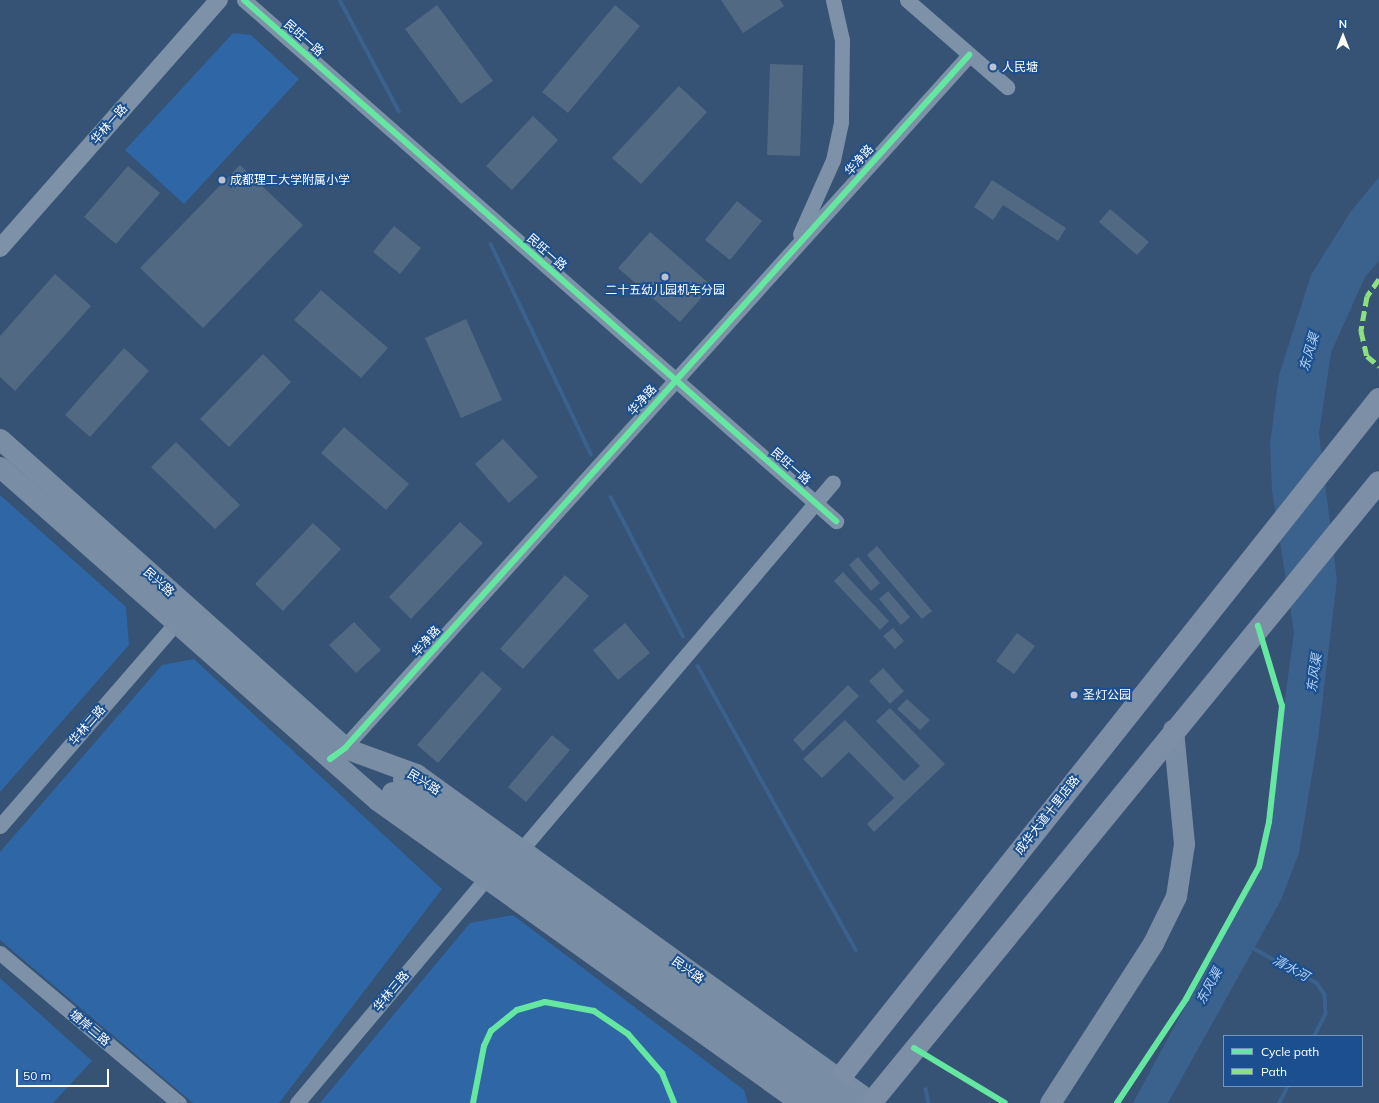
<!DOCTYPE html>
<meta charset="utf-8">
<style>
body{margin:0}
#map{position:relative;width:1379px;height:1103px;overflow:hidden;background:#365274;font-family:Mulish,"Noto Sans SC",sans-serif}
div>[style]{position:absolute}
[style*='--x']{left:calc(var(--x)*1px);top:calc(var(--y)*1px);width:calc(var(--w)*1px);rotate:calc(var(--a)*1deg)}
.green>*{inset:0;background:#2f66a5}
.water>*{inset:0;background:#3b618d}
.stream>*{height:3.5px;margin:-1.75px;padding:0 1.75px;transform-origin:1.75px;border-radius:1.75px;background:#3b618d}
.building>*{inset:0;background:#526984}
.minor>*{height:15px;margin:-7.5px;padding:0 7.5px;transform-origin:7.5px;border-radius:7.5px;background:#7d92a8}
.tertiary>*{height:18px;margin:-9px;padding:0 9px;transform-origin:9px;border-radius:9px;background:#7d92a8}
.secondary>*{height:21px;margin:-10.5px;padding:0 10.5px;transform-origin:10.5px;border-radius:10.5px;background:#798da4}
.primary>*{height:22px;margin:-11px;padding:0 11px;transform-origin:11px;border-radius:11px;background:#7d8ea7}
.secondary-bridge>*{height:21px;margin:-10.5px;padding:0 10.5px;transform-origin:10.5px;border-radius:10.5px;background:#798da4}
.quiet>*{height:5px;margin-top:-2.5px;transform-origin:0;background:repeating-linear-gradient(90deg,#8de07e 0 10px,transparent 0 15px)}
.cycleway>*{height:6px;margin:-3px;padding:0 3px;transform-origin:3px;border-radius:3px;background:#66e7a1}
.dots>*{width:11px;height:11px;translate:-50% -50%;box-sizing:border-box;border:2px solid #1b4f8f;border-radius:50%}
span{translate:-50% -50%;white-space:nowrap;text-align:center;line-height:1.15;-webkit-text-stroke:4px #1b4f8f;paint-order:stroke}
.street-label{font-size:12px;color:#fff}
.poi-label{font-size:12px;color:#fff}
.left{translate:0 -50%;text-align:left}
.water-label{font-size:13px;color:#b5d3f5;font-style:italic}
.legend{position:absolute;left:1223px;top:1035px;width:140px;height:52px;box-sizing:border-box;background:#1b4f8f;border:1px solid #7695bc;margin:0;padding:5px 7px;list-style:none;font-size:12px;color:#fff}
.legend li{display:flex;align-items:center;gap:8px;height:20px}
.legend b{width:20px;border:1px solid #7695bc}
.north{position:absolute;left:1323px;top:16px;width:40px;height:40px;-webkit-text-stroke:3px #1b4f8f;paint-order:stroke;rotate:0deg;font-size:11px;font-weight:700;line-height:16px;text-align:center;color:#fff}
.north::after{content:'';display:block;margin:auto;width:14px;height:18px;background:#fff;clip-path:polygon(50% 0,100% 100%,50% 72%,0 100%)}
.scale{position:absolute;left:16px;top:1069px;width:93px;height:18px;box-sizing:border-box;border:2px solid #fff;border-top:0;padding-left:5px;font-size:12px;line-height:14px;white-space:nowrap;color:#fff;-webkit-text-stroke:3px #1b4f8f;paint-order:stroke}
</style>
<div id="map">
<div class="green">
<i style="clip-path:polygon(233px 33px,251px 35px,299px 79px,184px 204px,125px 150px)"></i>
<i style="clip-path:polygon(0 495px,126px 607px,129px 645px,0 792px)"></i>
<i style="clip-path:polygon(194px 659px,442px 889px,279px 1103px,193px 1103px,0 940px,0 852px,162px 665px)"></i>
<i style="clip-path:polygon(513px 915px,744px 1090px,748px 1103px,320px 1103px,470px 923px)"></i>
<i style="clip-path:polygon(0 978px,92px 1061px,53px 1103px,0 1103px)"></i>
</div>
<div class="water">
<i style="clip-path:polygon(1379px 177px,1379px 261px,1365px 277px,1331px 353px,1319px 433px,1337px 580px,1318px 739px,1299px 853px,1281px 900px,1168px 1103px,1133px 1103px,1255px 877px,1265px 847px,1294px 632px,1272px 490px,1270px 444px,1279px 375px,1311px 275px,1351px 211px)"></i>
</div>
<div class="stream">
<i style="--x:340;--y:0;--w:126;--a:62"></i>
<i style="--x:491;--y:244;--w:233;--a:64.5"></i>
<i style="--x:611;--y:497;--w:157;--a:62.6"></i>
<i style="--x:698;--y:666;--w:325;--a:60.9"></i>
<i style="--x:1249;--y:946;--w:77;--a:28.6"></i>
<i style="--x:1317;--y:983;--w:14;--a:56"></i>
<i style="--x:1325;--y:995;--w:19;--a:87"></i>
<i style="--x:1326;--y:1014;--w:25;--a:117"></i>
<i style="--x:926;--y:1089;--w:14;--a:78"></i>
<i style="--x:1279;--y:1103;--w:19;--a:-62"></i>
</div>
<div class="building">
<i style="clip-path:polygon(721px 0,780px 0,784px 6px,743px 33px)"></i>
<i style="clip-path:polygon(437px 5px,493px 81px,461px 104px,405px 29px)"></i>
<i style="clip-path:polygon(615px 5px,640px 26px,568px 113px,542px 92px)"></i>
<i style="clip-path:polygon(770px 64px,803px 65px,800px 156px,767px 155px)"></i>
<i style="clip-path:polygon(679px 86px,707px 112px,641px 184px,612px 158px)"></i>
<i style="clip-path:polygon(533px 116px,558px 140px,512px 190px,486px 166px)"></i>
<i style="clip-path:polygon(240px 165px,303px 225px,203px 328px,140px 268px)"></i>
<i style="clip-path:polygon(128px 166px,160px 193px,116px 244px,84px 217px)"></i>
<i style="clip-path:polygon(992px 180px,1066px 228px,1058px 241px,1003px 205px,993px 220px,974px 207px)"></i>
<i style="clip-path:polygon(737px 201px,762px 221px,730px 260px,705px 240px)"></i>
<i style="clip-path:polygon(1110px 209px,1149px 242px,1137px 255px,1099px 222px)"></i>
<i style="clip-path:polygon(394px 226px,421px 248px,400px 274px,373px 252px)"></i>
<i style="clip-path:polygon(650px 232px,712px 286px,680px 322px,618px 268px)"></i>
<i style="clip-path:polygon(55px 274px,91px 306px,15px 391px,0 377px,0 336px)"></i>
<i style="clip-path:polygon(321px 290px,388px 348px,361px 378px,294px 320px)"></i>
<i style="clip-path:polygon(466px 319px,502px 400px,461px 418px,425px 338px)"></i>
<i style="clip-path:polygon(124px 348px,149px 371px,90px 437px,65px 415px)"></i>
<i style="clip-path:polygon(263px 354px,291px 382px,229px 447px,200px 419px)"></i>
<i style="clip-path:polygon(344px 427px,409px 484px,386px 510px,321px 453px)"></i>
<i style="clip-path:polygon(503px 439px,538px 477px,509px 503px,475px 464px)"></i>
<i style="clip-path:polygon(176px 442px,240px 505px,215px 529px,151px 467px)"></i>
<i style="clip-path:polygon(460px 522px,483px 543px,411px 619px,389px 597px)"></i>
<i style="clip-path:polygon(313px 523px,341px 549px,283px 611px,255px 584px)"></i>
<i style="clip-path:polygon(877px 546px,932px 611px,922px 619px,867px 555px)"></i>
<i style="clip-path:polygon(858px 557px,880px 583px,871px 591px,849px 565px)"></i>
<i style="clip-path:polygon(843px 572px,889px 621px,880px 630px,834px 581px)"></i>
<i style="clip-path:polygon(565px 575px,589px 596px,523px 669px,500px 649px)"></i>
<i style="clip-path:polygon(888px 591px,910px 617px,901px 625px,879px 599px)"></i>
<i style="clip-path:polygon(354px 622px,381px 650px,356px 673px,329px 645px)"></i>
<i style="clip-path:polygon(625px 623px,650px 653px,618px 680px,593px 650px)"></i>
<i style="clip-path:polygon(893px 628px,904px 641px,895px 649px,883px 636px)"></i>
<i style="clip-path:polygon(1017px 633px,1035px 646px,1014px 674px,996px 661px)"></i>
<i style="clip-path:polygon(883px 668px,904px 691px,890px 704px,869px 681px)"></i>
<i style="clip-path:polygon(482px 671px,502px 689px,438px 763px,417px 745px)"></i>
<i style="clip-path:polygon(848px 685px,859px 696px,803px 751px,793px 740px)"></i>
<i style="clip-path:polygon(907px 699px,930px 720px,920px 730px,897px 709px)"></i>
<i style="clip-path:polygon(890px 708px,945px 764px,874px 832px,867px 824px,894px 798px,849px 752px,822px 778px,803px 759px,845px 720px,904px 781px,920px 766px,876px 721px)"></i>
<i style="clip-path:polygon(552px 735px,570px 750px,526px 802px,508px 787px)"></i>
</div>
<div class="minor">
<i style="--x:244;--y:0;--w:789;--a:41.35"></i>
<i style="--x:907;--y:0;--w:133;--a:41"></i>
<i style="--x:800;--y:234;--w:81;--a:-66"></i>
<i style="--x:833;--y:160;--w:39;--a:-78"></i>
<i style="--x:841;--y:122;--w:82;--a:-89.3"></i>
<i style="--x:842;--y:40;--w:41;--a:-102.7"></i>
<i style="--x:339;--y:753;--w:940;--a:-47.93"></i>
<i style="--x:0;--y:826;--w:267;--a:-49.1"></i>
<i style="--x:521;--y:850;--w:482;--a:-49.7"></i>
<i style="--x:0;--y:953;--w:234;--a:40"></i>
<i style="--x:297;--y:1103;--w:292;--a:-49.9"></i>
</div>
<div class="tertiary">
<i style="--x:0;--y:248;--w:331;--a:-48.6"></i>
</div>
<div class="secondary">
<i style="--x:0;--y:439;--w:463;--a:41.8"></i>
<i style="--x:345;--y:748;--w:76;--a:20.1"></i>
<i style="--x:416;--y:774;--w:561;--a:35.79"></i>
<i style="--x:0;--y:467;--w:503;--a:41.45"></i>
<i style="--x:377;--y:800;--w:521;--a:35.55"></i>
<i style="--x:1050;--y:1103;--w:190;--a:-57.2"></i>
<i style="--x:1153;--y:943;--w:52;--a:-63.9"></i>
<i style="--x:1176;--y:896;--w:53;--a:-81.3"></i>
<i style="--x:1184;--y:844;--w:115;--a:-95.5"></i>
</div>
<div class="primary">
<i style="--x:820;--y:1103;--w:899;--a:-51.55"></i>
<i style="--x:871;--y:1103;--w:802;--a:-50.72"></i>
</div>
<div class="secondary-bridge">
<i style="--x:403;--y:779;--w:555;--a:35.75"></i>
<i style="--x:392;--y:792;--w:535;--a:35.56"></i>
</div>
<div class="quiet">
<i style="--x:1379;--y:279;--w:21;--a:125"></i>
<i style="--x:1367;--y:296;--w:36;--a:100"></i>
<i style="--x:1361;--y:331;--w:26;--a:77"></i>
<i style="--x:1367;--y:356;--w:16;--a:40"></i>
</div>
<div class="cycleway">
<i style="--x:244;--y:0;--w:789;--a:41.35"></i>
<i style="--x:330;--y:759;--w:19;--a:-36"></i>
<i style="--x:345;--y:748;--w:933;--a:-48"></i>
<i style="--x:914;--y:1048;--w:106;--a:31.1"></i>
<i style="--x:473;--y:1103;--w:58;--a:-79.1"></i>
<i style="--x:484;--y:1046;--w:17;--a:-65"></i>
<i style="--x:491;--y:1031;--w:33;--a:-39"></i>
<i style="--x:517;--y:1010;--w:29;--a:-16"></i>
<i style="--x:545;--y:1002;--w:50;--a:10.4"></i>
<i style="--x:594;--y:1011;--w:41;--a:34.1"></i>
<i style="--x:628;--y:1034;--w:52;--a:48.9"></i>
<i style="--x:662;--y:1073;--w:32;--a:68"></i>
<i style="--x:1117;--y:1103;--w:125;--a:-56.4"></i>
<i style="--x:1186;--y:999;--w:151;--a:-61.1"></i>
<i style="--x:1259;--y:867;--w:46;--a:-77.5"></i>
<i style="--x:1269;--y:822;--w:117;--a:-83.6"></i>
<i style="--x:1282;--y:706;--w:84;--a:-106.7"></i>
</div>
<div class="dots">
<i style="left:993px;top:67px;background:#b9c2ce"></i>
<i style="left:222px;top:180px;background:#b9c2ce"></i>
<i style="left:665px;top:277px;background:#b9c2ce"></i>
<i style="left:1074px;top:695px;background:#b9c2ce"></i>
</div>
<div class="street-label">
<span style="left:304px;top:38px;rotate:41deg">民旺一路</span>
<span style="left:109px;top:124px;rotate:-49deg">华林一路</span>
<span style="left:859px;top:160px;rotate:-48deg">华净路</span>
<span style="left:547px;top:252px;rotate:41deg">民旺一路</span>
<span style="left:642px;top:400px;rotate:-48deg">华净路</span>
<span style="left:791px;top:466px;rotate:41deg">民旺一路</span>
<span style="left:159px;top:582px;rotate:42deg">民兴路</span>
<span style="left:426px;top:641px;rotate:-48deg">华净路</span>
<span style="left:87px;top:725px;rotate:-49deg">华林二路</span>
<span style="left:424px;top:782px;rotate:32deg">民兴路</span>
<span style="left:1047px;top:815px;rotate:-52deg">成华大道十里店路</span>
<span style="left:688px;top:970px;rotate:36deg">民兴路</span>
<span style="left:391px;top:991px;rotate:-50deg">华林三路</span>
<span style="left:90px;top:1028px;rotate:40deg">塘岸二路</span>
</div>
<div class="poi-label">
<span class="left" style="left:1002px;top:67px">人民塘</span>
<span class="left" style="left:230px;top:180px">成都理工大学附属小学</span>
<span style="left:665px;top:290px">二十五幼儿园机车分园</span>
<span class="left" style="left:1083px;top:695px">圣灯公园</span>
</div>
<div class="water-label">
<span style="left:1309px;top:352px;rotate:-73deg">东风渠</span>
<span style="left:1314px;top:673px;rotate:-82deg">东风渠</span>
<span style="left:1291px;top:968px;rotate:29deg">清水河</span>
<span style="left:1209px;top:986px;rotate:-61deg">东风渠</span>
</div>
<ul class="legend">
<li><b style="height:5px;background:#66e7a1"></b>Cycle path</li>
<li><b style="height:5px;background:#8de07e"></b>Path</li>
</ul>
<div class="north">N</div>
<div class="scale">50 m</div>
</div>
